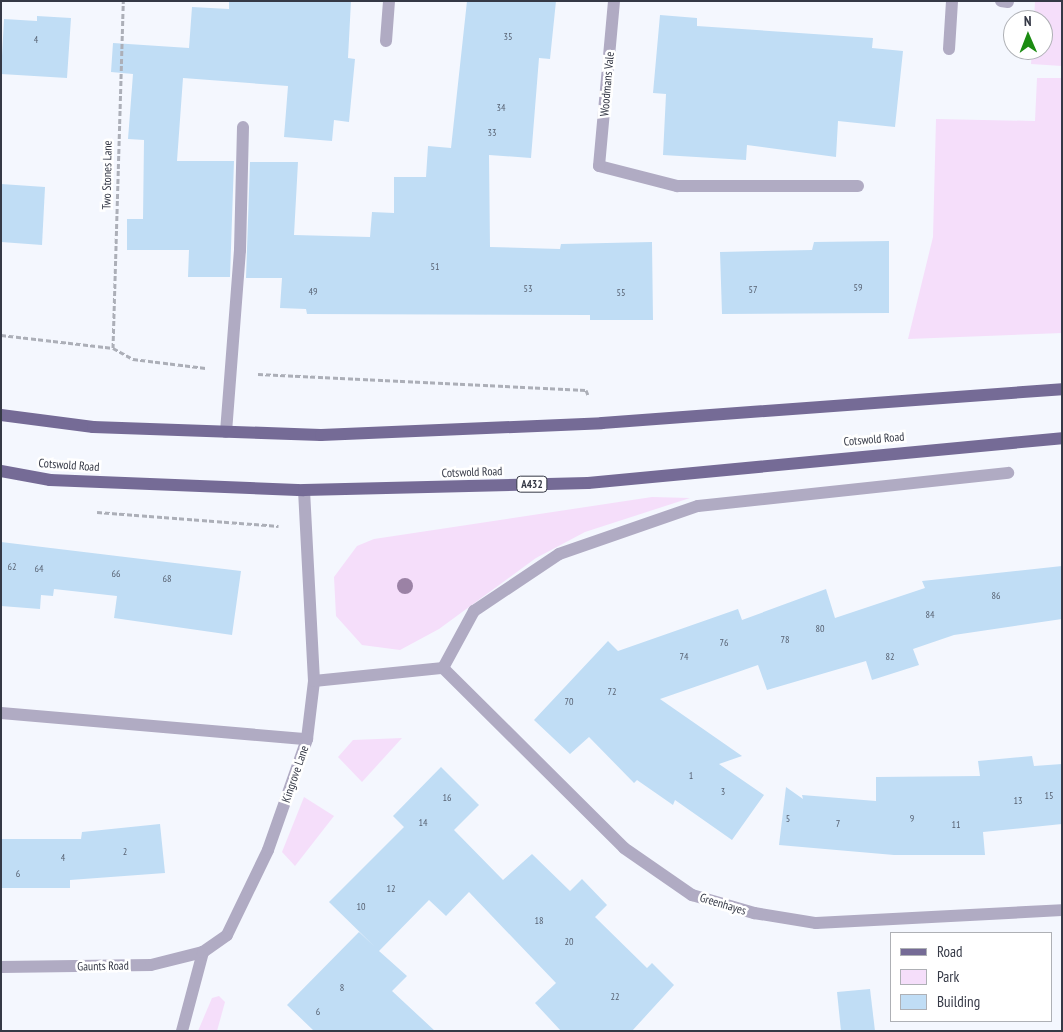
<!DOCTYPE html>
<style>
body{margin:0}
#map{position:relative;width:1063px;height:1032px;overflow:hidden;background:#f4f7fe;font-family:"PT Sans Narrow",sans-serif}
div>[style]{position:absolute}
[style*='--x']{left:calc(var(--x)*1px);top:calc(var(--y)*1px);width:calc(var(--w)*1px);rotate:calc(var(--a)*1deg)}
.green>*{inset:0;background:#f5defa}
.building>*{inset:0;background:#c0ddf5}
.path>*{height:3px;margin-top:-1.5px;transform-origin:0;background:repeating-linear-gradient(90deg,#acafb8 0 5px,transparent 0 7.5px)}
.service>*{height:12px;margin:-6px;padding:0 6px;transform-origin:6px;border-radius:6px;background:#b0abc3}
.minor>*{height:12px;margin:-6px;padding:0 6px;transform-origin:6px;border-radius:6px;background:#b0abc3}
.primary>*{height:12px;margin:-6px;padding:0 6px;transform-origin:6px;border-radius:6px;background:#756b96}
.trees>*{width:16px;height:16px;margin:-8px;border-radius:50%;background:#9b82a5}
span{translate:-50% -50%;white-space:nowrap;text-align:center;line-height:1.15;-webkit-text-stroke:5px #fff;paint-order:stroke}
.number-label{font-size:10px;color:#586272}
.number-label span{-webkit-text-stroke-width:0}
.shield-label span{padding:1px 4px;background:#fff;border:1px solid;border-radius:4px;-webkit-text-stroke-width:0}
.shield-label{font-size:11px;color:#353946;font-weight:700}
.street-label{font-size:12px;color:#353946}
.frame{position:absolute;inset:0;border:2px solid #353946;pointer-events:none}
.legend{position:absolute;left:890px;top:932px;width:162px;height:90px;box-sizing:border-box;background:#fff;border:1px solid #aeb0b5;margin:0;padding:6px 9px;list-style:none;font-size:15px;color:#353946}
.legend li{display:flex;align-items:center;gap:10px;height:25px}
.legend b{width:25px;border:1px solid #aeb0b5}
.north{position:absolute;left:1003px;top:10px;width:50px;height:50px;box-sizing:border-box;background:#fff;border:1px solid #aeb0b5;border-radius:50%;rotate:359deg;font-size:14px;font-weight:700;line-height:20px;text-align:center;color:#353946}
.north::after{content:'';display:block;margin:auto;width:18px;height:22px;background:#1c8c12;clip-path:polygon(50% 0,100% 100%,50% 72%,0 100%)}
</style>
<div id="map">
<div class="green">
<i style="clip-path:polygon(1035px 1px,1062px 1px,1062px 66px,1031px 64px,1032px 50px,1043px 50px,1043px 20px,1034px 20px)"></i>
<i style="clip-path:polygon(1037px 78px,1062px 78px,1062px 333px,908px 339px,933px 237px,936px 119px,1035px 121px)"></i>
<i style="clip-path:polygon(652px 497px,690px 498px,585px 532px,536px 558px,439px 629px,400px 650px,362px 645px,336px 616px,334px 577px,357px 546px,374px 539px)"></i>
<i style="clip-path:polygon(402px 738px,362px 782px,338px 757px,353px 740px)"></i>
<i style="clip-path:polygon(304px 797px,334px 816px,295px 866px,282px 852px)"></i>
<i style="clip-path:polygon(219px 996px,225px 1002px,217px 1031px,198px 1031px,212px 998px)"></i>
</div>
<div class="building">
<i style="clip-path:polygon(229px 1px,351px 1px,348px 58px,355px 59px,349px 122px,334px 120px,332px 141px,284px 137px,288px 86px,183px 78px,177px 161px,234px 161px,230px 277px,188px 277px,189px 250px,127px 250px,127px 219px,143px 219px,144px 140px,128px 139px,133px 74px,111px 72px,113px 43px,189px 48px,192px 7px,229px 9px)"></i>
<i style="clip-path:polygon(467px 1px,556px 1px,550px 59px,539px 58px,531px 158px,489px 155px,490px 247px,560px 249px,561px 244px,652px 242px,653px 320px,590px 320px,590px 315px,307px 314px,306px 309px,280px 308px,282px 278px,246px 278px,250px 162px,298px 162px,294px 235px,370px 237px,372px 212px,394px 213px,394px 177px,426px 177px,428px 146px,451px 148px)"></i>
<i style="clip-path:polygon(660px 15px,697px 18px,697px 26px,873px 38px,872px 48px,903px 51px,895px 127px,838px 121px,836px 157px,747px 145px,746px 160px,663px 155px,666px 94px,653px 93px)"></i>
<i style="clip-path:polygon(37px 16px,71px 18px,67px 78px,1px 74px,4px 19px,37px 21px)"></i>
<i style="clip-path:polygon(1px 184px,45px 187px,42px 245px,1px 242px)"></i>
<i style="clip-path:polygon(889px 241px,889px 313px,722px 314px,720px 252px,812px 250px,814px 242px)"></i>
<i style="clip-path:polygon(1px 542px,241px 571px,232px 635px,114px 618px,117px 596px,54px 589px,53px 596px,41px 595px,40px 609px,1px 606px)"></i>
<i style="clip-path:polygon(1062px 566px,1062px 619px,954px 635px,913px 649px,919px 665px,872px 680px,866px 661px,767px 690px,758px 665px,660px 699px,742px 756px,719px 764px,764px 795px,732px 840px,675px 800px,673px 805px,637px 780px,634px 783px,589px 737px,570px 754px,534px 720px,608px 641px,618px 651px,738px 609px,742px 620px,826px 589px,835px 618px,925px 588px,922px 581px)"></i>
<i style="clip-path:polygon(1032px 756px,1034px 766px,1062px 764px,1062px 824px,983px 832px,985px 855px,894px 855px,779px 845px,786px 787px,803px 799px,802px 795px,876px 801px,876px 777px,980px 776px,978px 761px)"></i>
<i style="clip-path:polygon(441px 767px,479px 805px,454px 830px,503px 880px,532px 854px,570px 891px,582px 879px,607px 905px,595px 917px,647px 968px,652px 963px,674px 985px,632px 1031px,561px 1031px,535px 1003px,556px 983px,469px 892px,446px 916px,429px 900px,379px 951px,407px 976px,392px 991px,435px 1031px,314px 1031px,287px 1005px,359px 932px,374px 946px,329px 902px,404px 827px,393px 816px)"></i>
<i style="clip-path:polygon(160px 824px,165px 873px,70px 880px,70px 888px,1px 888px,1px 839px,81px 839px,82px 832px)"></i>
<i style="clip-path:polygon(870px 989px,875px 1031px,841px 1031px,837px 992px)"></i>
</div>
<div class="path">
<i style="--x:1;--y:335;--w:113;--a:6.6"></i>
<i style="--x:113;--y:348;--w:23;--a:29"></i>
<i style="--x:133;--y:359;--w:73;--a:7.1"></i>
<i style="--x:113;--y:348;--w:347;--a:-88.3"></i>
<i style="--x:258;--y:374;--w:328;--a:2.8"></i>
<i style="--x:586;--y:390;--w:5;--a:68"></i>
<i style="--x:97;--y:512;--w:182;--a:4.4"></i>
</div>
<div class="service">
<i style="--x:386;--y:41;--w:40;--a:-85.7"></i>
<i style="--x:599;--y:166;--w:81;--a:14.4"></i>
<i style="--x:677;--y:186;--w:181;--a:0"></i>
<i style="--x:226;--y:432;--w:183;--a:-85.6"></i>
<i style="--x:240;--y:250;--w:123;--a:-88.6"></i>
</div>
<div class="minor">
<i style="--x:1001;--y:1;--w:7;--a:8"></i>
<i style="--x:949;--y:49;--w:48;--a:-86.4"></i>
<i style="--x:599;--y:166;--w:166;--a:-84.8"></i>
<i style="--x:443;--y:668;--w:255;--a:44.8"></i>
<i style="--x:624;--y:848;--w:83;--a:34.7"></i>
<i style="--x:692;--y:895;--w:65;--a:16.2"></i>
<i style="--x:754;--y:913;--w:63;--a:9.2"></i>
<i style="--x:816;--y:923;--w:246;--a:-3"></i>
<i style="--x:314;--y:681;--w:130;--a:-5.8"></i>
<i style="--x:443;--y:668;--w:65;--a:-61.5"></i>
<i style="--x:474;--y:611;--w:102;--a:-33.8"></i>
<i style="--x:559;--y:554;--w:147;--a:-19.1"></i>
<i style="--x:698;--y:506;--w:312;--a:-6.1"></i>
<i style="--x:1;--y:713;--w:307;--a:4.9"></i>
<i style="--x:1;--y:967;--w:150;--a:-0.8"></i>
<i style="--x:151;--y:965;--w:54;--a:-14"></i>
<i style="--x:182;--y:1031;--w:82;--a:-75.1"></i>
<i style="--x:203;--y:952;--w:29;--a:-35"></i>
<i style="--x:227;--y:935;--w:94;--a:-64.2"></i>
<i style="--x:268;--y:850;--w:118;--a:-70.6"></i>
<i style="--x:307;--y:739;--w:58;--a:-83.1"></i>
<i style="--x:314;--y:681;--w:191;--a:-93"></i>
</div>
<div class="primary">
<i style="--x:1;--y:415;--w:93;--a:7.4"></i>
<i style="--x:93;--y:427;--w:228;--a:2"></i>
<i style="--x:321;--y:435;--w:281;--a:-2.4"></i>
<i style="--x:602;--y:423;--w:461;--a:-4.2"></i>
<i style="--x:1;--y:471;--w:50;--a:10.4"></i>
<i style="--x:50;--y:480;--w:254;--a:2.3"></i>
<i style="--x:304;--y:490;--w:284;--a:-1.4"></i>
<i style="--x:588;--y:483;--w:476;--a:-5.4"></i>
</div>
<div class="trees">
<i style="left:405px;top:586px"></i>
</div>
<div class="number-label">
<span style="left:508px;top:37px">35</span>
<span style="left:36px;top:40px">4</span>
<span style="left:501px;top:108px">34</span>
<span style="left:492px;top:133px">33</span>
<span style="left:435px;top:267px">51</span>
<span style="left:858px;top:288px">59</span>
<span style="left:528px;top:289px">53</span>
<span style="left:753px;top:290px">57</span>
<span style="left:313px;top:292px">49</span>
<span style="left:621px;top:293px">55</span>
<span style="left:12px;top:567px">62</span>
<span style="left:39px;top:569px">64</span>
<span style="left:116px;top:574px">66</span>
<span style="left:167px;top:579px">68</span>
<span style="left:996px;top:596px">86</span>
<span style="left:930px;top:615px">84</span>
<span style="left:820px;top:629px">80</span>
<span style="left:785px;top:640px">78</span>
<span style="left:724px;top:643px">76</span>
<span style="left:684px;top:657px">74</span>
<span style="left:890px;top:657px">82</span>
<span style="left:612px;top:692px">72</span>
<span style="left:569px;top:702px">70</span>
<span style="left:691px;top:776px">1</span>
<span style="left:723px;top:792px">3</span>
<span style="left:1049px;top:796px">15</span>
<span style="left:447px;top:798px">16</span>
<span style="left:1018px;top:801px">13</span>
<span style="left:788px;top:819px">5</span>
<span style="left:912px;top:819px">9</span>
<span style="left:423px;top:823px">14</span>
<span style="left:838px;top:824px">7</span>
<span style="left:956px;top:825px">11</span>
<span style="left:125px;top:852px">2</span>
<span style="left:63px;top:858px">4</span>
<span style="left:18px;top:874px">6</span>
<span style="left:391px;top:889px">12</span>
<span style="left:361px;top:907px">10</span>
<span style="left:539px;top:921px">18</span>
<span style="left:569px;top:942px">20</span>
<span style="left:342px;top:988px">8</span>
<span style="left:615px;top:997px">22</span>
<span style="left:318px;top:1012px">6</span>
</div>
<div class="shield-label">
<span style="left:532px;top:484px">A432</span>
</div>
<div class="street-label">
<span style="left:607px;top:84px;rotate:-85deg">Woodmans Vale</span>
<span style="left:107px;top:175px;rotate:-89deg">Two Stones Lane</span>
<span style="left:874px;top:439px;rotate:-5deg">Cotswold Road</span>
<span style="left:69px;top:465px;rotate:4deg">Cotswold Road</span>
<span style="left:472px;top:472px;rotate:-2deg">Cotswold Road</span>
<span style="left:295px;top:774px;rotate:-71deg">Kingrove Lane</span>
<span style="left:723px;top:904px;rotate:17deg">Greenhayes</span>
<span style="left:103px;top:966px;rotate:-1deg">Gaunts Road</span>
</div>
<div class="frame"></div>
<ul class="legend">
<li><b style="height:6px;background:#756b96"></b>Road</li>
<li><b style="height:14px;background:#f5defa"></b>Park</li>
<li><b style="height:14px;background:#c0ddf5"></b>Building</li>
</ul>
<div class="north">N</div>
</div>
